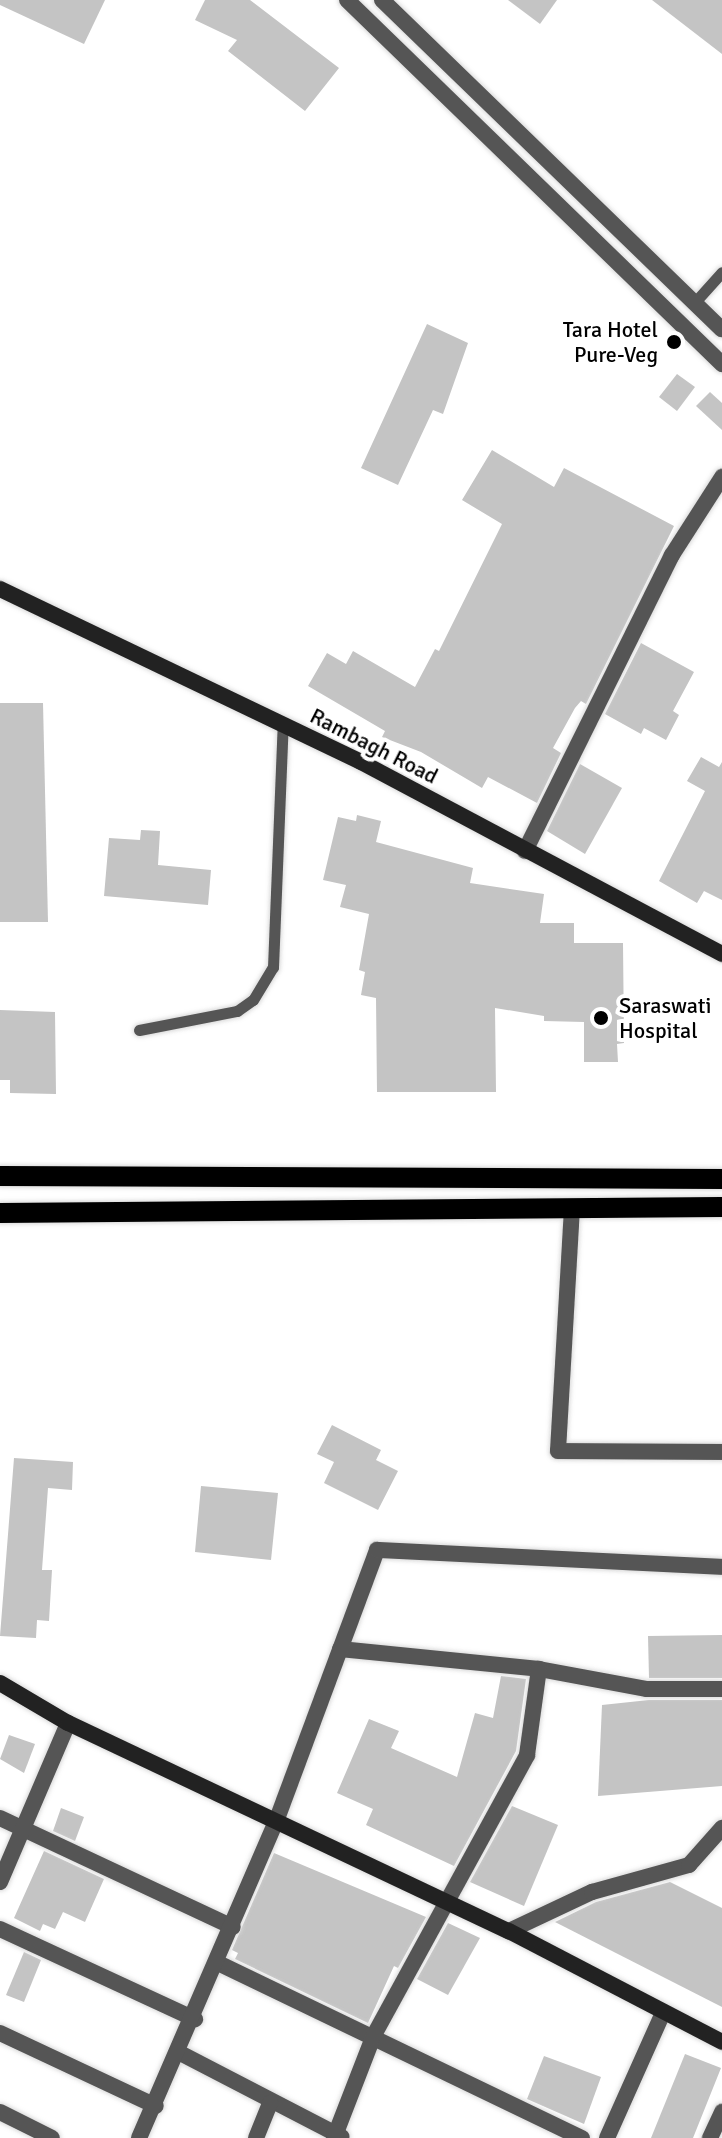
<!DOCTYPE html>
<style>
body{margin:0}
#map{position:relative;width:722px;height:2138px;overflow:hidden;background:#fff;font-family:Signika,sans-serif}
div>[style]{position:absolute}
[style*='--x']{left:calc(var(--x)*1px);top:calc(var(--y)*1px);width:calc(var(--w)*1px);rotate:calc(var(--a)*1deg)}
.building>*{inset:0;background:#c4c4c4}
.roads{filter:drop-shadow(0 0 2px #dbdbdb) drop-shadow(0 0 2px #dbdbdb)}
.lane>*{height:11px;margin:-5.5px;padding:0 5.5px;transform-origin:5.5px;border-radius:5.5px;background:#555}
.street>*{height:16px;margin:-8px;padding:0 8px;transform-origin:8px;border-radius:8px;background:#555}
.secondary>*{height:16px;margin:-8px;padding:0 8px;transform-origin:8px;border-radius:8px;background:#222}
.primary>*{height:20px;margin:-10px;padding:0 10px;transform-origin:10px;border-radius:10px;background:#000}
.dots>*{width:22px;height:22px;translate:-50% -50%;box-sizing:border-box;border:4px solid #fff;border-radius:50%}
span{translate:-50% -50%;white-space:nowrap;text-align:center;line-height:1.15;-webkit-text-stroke:8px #fff;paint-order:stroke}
.poi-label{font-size:22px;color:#000}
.right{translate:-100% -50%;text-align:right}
.left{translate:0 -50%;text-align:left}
.street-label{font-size:22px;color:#000}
</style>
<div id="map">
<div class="building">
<i style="clip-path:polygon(0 0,105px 0,84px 44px,0 5px)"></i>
<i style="clip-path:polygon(205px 0,250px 0,339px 68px,305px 111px,228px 51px,237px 40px,195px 20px)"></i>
<i style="clip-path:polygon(508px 0,557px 0,540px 24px)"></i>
<i style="clip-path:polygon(652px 0,722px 0,722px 54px)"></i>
<i style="clip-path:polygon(427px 324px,468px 343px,443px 414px,433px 410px,398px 485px,361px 468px)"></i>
<i style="clip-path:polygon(677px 374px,695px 387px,677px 411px,659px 397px)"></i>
<i style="clip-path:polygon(710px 392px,722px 403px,722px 430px,696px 406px)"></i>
<i style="clip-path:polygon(492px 450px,554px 487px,564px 468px,674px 526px,586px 704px,581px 701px,575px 708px,553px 748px,561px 753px,537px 803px,488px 777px,482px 788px,421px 752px,382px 737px,385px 731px,308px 686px,327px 653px,346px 664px,353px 651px,415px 687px,435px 649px,439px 651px,502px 524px,462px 500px)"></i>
<i style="clip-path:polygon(641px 643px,694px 672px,673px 711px,679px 715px,666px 740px,644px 728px,641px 734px,605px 714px)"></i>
<i style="clip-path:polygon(0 703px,43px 703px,48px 922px,0 922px)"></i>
<i style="clip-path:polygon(701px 757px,719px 767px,722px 762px,722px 900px,704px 891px,697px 903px,659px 881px,705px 791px,687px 781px)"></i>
<i style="clip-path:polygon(580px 764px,622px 788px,585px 854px,547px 831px)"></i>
<i style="clip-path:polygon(357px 815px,381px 821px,376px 842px,473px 868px,470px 883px,544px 894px,540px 923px,574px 923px,574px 943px,623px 943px,624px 1043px,617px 1044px,618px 1062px,584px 1062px,584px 1022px,544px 1021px,544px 1016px,495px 1008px,496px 1092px,377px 1092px,376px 998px,361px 995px,365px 972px,359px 970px,369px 914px,340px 907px,346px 885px,323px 880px,338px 817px,356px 821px)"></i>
<i style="clip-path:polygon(141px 830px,160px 831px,158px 865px,211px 870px,208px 905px,104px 896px,109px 838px,140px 840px)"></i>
<i style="clip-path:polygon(0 1010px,55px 1012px,56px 1094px,10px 1093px,10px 1080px,0 1080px)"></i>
<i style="clip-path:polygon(332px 1425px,381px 1450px,376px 1460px,398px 1471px,378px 1510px,324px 1483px,334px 1462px,317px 1454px)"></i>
<i style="clip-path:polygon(14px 1458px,73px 1462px,72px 1490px,48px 1488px,42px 1570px,52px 1570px,49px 1621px,37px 1620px,36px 1638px,0 1636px)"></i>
<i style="clip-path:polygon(201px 1486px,278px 1493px,271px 1560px,195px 1552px)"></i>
<i style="clip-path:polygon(722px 1635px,722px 1678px,649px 1678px,648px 1636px)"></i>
<i style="clip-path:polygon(501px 1676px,526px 1679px,516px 1751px,454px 1866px,366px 1825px,373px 1809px,337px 1793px,369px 1719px,399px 1731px,391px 1748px,457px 1777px,475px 1713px,493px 1718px)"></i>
<i style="clip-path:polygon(649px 1700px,722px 1700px,722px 1786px,598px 1796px,602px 1705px)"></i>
<i style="clip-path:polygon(9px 1735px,35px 1744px,24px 1773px,0 1759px)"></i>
<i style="clip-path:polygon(512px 1806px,558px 1825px,524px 1906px,470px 1882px)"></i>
<i style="clip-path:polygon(61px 1808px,84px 1817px,75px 1841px,53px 1831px)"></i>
<i style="clip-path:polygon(44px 1851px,104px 1879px,85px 1922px,63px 1912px,55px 1929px,43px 1924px,40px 1931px,14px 1918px)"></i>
<i style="clip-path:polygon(274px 1853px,426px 1917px,398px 1968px,394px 1966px,368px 2023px,235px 1959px,238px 1953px,232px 1950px)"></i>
<i style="clip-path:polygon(670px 1882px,722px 1908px,722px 2007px,555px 1922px,596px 1902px)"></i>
<i style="clip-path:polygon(448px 1923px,480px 1938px,448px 1995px,417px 1979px)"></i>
<i style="clip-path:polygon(24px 1952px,41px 1960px,24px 2002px,6px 1995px)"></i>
<i style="clip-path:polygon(685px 2054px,721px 2068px,693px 2138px,651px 2138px)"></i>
<i style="clip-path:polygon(544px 2056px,601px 2077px,584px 2124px,527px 2099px)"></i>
</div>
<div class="roads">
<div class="lane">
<i style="--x:695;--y:302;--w:40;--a:-48"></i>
<i style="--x:139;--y:1030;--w:100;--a:-11"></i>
<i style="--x:237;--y:1011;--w:19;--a:-35"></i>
<i style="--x:253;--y:1000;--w:39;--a:-59"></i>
<i style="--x:273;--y:967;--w:244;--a:-87.7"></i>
</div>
<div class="street">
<i style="--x:347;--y:0;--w:523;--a:44.15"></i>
<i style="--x:382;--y:0;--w:473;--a:44.1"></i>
<i style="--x:525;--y:851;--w:330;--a:-63.6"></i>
<i style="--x:672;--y:555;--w:93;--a:-57.3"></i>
<i style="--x:572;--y:1208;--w:243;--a:93.3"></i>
<i style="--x:558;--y:1451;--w:164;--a:0.3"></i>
<i style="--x:340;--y:1649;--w:200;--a:5.7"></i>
<i style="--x:539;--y:1669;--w:110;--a:10.5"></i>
<i style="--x:647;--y:1689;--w:75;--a:0"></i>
<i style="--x:0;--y:1818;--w:257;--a:25.1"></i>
<i style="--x:0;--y:1882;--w:173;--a:-66.8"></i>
<i style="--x:0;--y:1929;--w:215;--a:24.8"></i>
<i style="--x:509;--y:1931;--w:92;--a:-25.2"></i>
<i style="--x:592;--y:1892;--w:101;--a:-15.6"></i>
<i style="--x:689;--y:1865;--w:50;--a:-48.3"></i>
<i style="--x:218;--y:1963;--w:404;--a:25.7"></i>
<i style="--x:0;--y:2033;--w:172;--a:25.1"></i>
<i style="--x:180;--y:2053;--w:182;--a:27.4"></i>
<i style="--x:0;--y:2112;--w:58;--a:26.6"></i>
<i style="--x:139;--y:2138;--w:348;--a:-66.6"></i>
<i style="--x:277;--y:1819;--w:287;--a:-69.6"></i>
<i style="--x:377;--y:1550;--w:345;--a:2.8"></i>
<i style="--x:256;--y:2138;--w:38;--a:-68"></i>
<i style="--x:334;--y:2138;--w:110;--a:-68.8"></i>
<i style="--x:374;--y:2035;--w:319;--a:-61.3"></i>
<i style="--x:527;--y:1755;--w:87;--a:-82.1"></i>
<i style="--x:607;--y:2138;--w:135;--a:-65.9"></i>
<i style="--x:710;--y:2138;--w:29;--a:-65"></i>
</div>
<div class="secondary">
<i style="--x:0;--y:589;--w:400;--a:25.6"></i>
<i style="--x:361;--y:762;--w:409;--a:28"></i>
<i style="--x:0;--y:1683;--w:79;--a:30.5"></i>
<i style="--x:68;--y:1723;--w:488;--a:25.3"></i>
<i style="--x:509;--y:1931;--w:240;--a:27.5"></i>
</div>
<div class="primary">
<i style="--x:0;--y:1176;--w:722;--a:0.24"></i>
<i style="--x:0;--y:1213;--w:722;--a:-0.48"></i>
</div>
</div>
<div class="dots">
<i style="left:674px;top:342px;background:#000"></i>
<i style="left:601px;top:1018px;background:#000"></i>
</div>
<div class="poi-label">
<span class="right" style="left:658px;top:342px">Tara Hotel<br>Pure-Veg</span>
<span class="left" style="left:619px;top:1018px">Saraswati<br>Hospital</span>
</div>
<div class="street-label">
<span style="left:374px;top:746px;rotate:27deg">Rambagh Road</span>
</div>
</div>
